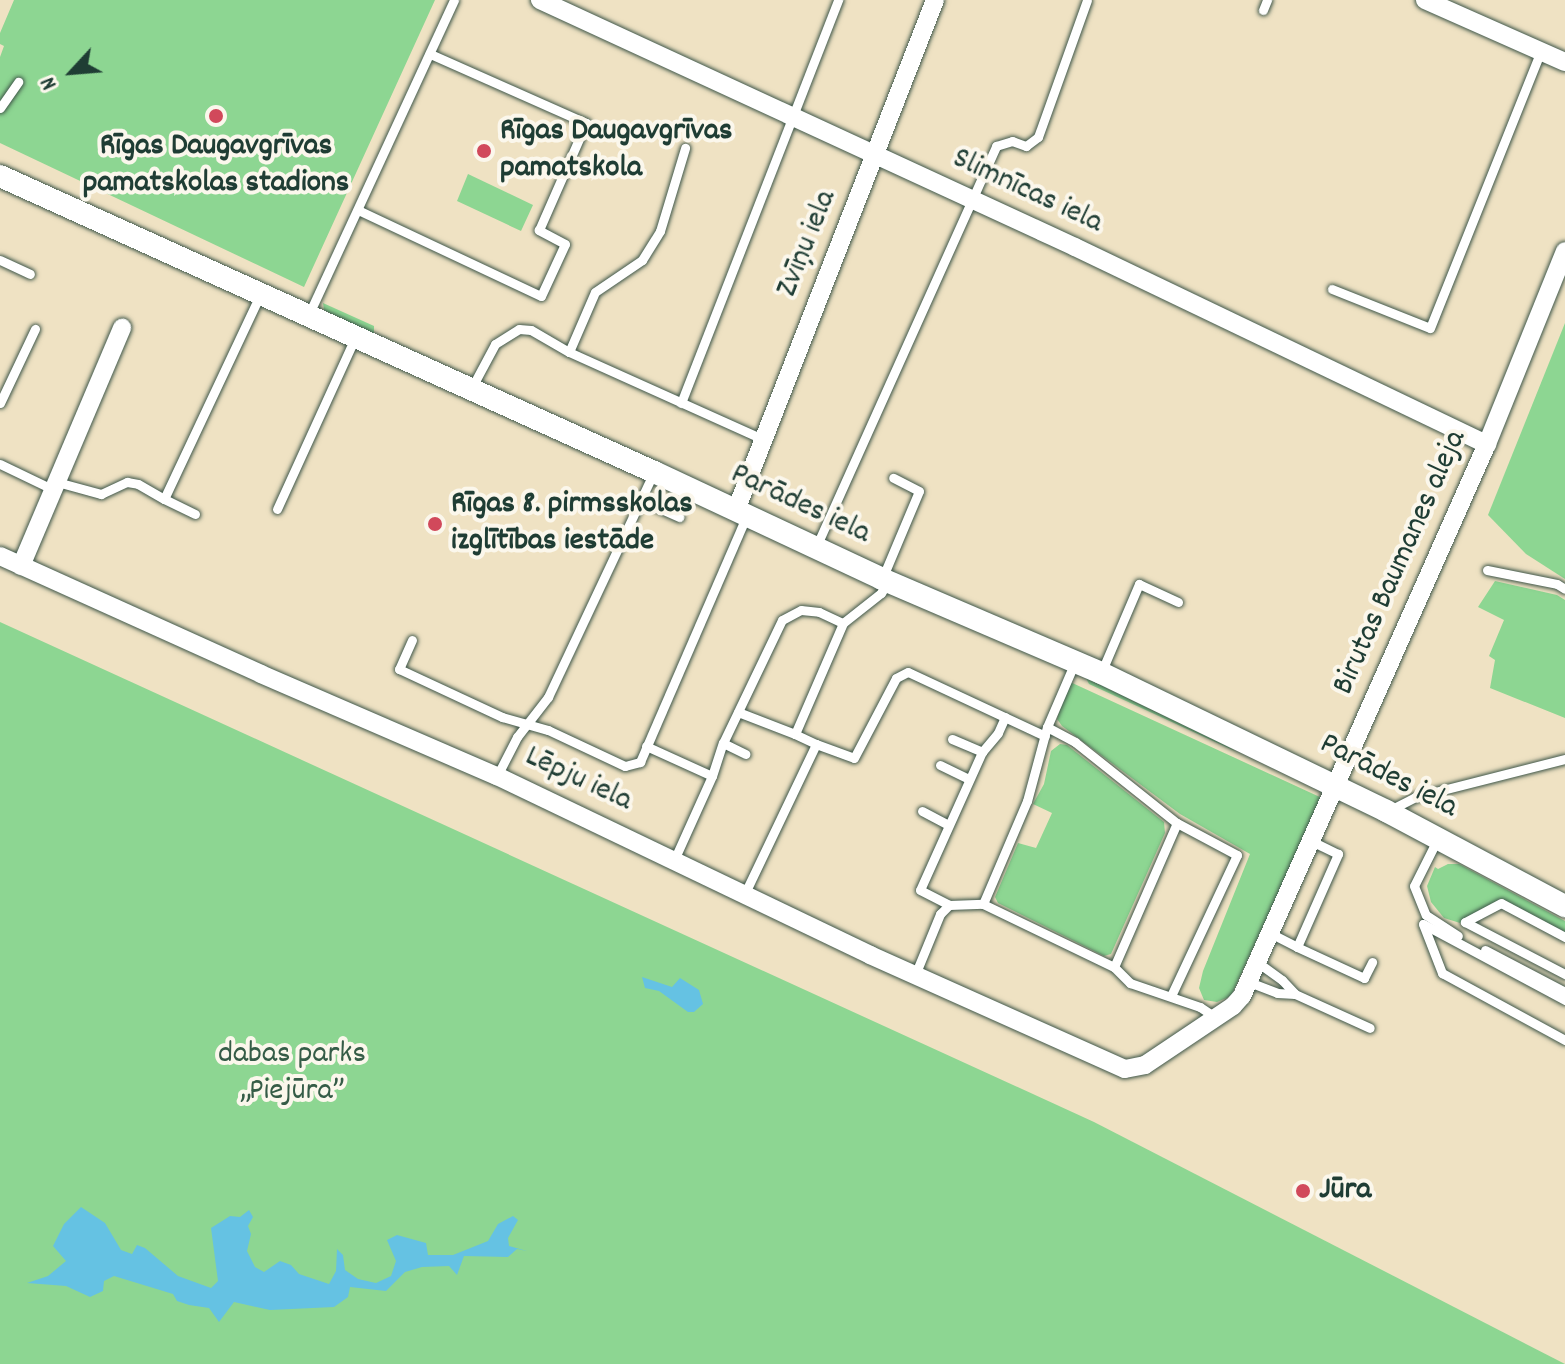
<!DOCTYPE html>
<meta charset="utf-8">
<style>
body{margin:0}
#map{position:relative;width:1565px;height:1364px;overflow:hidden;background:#efe2c3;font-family:Dekko,sans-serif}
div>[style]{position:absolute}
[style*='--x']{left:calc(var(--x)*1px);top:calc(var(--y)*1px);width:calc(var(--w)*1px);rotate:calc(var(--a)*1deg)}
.green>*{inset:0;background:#8dd692}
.water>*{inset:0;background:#65c2e3}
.roads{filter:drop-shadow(0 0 2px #3e5649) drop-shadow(0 0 2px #3e5649)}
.service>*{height:9px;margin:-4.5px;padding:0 4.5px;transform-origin:4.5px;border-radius:4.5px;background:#fff}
.minor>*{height:18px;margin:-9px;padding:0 9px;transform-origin:9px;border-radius:9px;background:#fff}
.tertiary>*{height:22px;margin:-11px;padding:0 11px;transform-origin:11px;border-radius:11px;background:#fff}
.dots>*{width:22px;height:22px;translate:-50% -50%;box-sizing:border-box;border:4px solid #fbf7ec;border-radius:50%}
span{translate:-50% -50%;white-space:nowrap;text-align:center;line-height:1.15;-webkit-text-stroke:8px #fbf7ec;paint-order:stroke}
.poi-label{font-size:32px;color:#1f3d34;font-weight:700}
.left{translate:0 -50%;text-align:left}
.street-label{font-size:32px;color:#1f3d34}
.park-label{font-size:32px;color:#355c47}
.north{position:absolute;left:32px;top:32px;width:80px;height:80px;-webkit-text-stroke:6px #fbf7ec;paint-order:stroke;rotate:244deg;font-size:22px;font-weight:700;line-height:32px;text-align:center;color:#1f3d34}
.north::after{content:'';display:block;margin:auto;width:28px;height:36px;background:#1f3d34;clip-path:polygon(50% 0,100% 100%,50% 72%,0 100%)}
</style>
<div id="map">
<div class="green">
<i style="clip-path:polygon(14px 0,435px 0,304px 287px,0 143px,0 57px,4px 46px,0 44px,0 33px)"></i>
<i style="clip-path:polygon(468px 174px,533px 205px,521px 231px,457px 201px)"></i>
<i style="clip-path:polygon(323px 303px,374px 326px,374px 335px,324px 310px)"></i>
<i style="clip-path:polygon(1565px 323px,1565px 579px,1526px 554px,1488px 515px)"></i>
<i style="clip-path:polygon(1495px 581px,1557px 595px,1565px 600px,1565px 718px,1490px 688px,1495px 660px,1489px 656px,1504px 620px,1478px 607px)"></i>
<i style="clip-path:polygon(0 622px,1094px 1122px,1565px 1364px,0 1364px)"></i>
<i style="clip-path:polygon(1084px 674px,1214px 736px,1235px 751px,1089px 684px)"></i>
<i style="clip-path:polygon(1068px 681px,1322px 798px,1231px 996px,1217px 1002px,1204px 1000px,1199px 988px,1203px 971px,1250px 854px,1180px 814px,1062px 726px,1057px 719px)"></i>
<i style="clip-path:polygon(1060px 744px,1067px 745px,1164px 822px,1165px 833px,1111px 954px,1104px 956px,998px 903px,995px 897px,1018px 843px,1036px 848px,1052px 813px,1033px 804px,1044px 784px,1051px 751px)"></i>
<i style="clip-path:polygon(1448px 864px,1459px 864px,1565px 921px,1565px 937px,1501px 903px,1470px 921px,1460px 923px,1444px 918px,1431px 902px,1427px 886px,1435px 867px,1438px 869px)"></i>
</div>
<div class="water">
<i style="clip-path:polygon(642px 977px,672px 987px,680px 978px,699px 990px,703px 1004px,694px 1012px,688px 1012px,659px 991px,645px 988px)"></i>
<i style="clip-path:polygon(81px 1207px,105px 1223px,121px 1250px,132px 1254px,137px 1245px,145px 1248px,178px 1276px,211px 1288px,218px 1281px,211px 1228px,230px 1216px,240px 1217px,249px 1210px,253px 1217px,248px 1226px,251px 1234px,247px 1251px,255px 1267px,264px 1272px,280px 1261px,291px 1265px,299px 1274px,329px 1284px,336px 1271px,337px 1249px,343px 1255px,345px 1270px,358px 1279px,376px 1283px,391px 1276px,396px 1261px,387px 1240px,397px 1235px,426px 1243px,428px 1255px,453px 1255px,488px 1241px,498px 1224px,513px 1216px,518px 1220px,508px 1238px,509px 1246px,527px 1251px,517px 1249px,508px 1257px,464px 1256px,457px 1275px,449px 1266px,422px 1267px,405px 1272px,386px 1291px,350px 1287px,348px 1297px,334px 1307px,270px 1310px,234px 1302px,219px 1322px,209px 1308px,189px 1305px,177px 1301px,173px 1294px,114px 1276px,104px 1281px,103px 1291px,90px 1297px,66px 1286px,27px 1283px,48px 1276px,66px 1261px,53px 1246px,64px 1224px)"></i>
</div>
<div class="roads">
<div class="service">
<i style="--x:1263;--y:10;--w:11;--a:-68"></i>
<i style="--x:0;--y:108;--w:32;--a:-55"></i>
<i style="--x:358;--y:210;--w:202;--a:25.2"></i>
<i style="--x:541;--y:296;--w:57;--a:-65.2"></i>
<i style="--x:565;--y:244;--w:30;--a:-152"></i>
<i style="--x:539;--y:230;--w:117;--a:-66.3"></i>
<i style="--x:586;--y:123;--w:171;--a:-156.1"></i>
<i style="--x:0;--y:260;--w:33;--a:25"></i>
<i style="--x:1332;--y:289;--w:105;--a:21.7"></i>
<i style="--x:1430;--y:328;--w:298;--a:-68.2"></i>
<i style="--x:308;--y:316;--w:348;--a:-65.2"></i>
<i style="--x:569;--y:352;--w:65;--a:-66.6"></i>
<i style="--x:595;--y:292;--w:57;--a:-34.2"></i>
<i style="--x:642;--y:260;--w:34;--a:-58"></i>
<i style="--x:660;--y:231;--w:87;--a:-73.2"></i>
<i style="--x:471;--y:389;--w:51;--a:-61.9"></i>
<i style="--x:495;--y:344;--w:28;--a:-32"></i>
<i style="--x:519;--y:329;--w:12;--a:5"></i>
<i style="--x:531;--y:330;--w:44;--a:30.1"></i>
<i style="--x:569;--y:352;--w:213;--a:24.2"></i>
<i style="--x:0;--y:403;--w:82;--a:-64.7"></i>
<i style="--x:681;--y:403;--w:433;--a:-68.7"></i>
<i style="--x:0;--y:464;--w:60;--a:25.7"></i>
<i style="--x:57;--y:482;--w:46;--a:15.3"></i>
<i style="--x:101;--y:494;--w:29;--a:-25"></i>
<i style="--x:127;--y:482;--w:11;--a:10"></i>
<i style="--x:138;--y:484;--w:30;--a:30"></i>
<i style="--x:641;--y:500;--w:42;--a:24.1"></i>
<i style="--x:277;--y:509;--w:188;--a:-65.5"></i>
<i style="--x:195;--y:514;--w:34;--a:-154"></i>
<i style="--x:164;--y:499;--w:225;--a:-64.8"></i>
<i style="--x:816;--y:547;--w:440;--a:-65.8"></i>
<i style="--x:996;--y:146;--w:17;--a:-17"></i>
<i style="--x:1012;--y:141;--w:15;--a:20"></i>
<i style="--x:1026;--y:146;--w:15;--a:-37"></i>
<i style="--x:1038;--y:137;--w:145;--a:-70.3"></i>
<i style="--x:1487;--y:570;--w:71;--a:11.3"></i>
<i style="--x:1557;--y:584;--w:9;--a:32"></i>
<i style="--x:882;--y:579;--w:95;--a:-67.2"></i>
<i style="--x:919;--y:491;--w:29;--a:-153"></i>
<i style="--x:412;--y:640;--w:32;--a:114"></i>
<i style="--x:399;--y:669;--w:114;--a:25"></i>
<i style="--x:502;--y:717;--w:48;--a:15.8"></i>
<i style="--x:548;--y:730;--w:85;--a:25.1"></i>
<i style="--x:625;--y:766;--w:16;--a:-15"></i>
<i style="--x:640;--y:762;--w:269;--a:-66.6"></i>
<i style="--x:1101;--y:673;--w:97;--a:-66.9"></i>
<i style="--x:1139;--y:584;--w:43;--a:24.8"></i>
<i style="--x:738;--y:712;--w:61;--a:21.1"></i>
<i style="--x:1005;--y:717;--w:17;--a:114"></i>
<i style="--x:998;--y:733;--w:25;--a:130"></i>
<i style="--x:982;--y:752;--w:151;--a:114.2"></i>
<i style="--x:920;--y:890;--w:33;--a:27"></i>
<i style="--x:949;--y:905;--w:34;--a:-2"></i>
<i style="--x:983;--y:904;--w:145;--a:25.7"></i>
<i style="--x:1114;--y:967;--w:157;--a:-66.4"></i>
<i style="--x:1047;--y:727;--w:32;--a:28"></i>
<i style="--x:1075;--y:742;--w:130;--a:38.5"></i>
<i style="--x:1177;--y:823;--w:68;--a:28.1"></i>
<i style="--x:1237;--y:855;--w:156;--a:115.1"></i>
<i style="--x:952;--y:739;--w:33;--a:23"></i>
<i style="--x:723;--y:743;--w:25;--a:26"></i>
<i style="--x:816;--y:744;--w:40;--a:20.2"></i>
<i style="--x:854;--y:758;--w:90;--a:-62.3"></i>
<i style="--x:896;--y:678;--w:13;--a:-27"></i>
<i style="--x:908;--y:672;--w:151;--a:25"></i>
<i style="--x:646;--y:746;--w:72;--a:24.4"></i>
<i style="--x:940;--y:765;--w:32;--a:26"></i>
<i style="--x:497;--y:776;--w:44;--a:-62.9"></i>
<i style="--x:517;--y:737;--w:51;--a:-52.2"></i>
<i style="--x:548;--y:697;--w:246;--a:-64.8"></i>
<i style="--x:1390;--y:810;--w:28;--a:-27"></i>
<i style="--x:1415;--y:797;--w:155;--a:-14.2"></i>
<i style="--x:922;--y:811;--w:30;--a:28"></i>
<i style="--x:1437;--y:840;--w:51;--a:116.6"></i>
<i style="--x:1414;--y:886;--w:31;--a:68"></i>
<i style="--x:1426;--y:915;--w:38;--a:33"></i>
<i style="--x:675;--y:858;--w:90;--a:-65.7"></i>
<i style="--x:712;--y:776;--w:35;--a:-72"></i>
<i style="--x:723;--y:743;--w:136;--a:-64.4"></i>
<i style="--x:782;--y:620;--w:21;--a:-28"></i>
<i style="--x:801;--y:610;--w:18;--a:6"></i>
<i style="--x:819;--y:612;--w:26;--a:25"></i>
<i style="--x:745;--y:893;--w:165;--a:-64.5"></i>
<i style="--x:816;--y:744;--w:23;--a:-155"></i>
<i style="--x:795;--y:734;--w:121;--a:-66.6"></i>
<i style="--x:843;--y:623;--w:48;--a:-38.3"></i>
<i style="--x:881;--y:593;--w:13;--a:-58"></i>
<i style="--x:983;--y:904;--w:112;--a:-66.9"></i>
<i style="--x:1027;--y:801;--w:77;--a:-74.9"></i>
<i style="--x:1047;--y:727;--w:71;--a:-66.7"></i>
<i style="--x:1268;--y:932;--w:33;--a:27"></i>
<i style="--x:1297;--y:947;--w:102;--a:-66.2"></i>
<i style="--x:1338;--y:854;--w:30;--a:-154"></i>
<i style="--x:1565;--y:937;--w:72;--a:-152"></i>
<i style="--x:1501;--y:903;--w:41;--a:152.2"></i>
<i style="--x:1465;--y:922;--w:113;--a:27.5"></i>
<i style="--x:1297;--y:947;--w:74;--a:24.8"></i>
<i style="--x:1364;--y:978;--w:18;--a:-63"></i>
<i style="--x:1485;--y:950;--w:90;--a:27.7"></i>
<i style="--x:1257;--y:962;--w:31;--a:36"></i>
<i style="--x:1282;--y:980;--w:19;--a:47"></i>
<i style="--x:1114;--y:967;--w:23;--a:45"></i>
<i style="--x:1130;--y:983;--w:74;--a:18.9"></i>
<i style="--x:1200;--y:1007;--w:18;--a:34"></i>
<i style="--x:915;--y:975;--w:66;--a:-67.7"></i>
<i style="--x:940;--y:914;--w:13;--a:-45"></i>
<i style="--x:1249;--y:982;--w:30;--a:21"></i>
<i style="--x:1277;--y:993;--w:18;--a:3"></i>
<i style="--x:1295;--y:994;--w:82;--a:24.4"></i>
<i style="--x:1565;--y:1000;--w:161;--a:-151.8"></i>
<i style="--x:1423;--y:924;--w:53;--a:68.8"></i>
<i style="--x:1442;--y:973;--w:140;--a:28.6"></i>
</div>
<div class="minor">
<i style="--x:540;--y:0;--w:589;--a:24.78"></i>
<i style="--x:1075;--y:247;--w:457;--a:25.6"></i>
<i style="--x:1425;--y:0;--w:153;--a:23.9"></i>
<i style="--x:736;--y:510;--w:547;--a:-68.68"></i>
<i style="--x:0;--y:556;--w:286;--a:24.3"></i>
<i style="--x:261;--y:674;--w:257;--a:23.4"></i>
<i style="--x:497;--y:776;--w:414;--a:25.6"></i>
<i style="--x:870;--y:955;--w:279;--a:24.1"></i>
<i style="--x:1125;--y:1069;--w:20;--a:-11"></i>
<i style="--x:1145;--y:1065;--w:106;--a:-33.8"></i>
<i style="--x:1233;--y:1006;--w:13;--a:-48"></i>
<i style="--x:1242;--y:996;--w:604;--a:-66.07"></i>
<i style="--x:1487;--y:444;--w:208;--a:-68"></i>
<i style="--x:21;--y:566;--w:259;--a:-67"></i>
</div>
<div class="tertiary">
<i style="--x:0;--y:176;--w:718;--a:24.35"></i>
<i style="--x:654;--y:472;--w:252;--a:25.1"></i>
<i style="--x:882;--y:579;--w:238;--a:23.2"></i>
<i style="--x:1101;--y:673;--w:317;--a:25.8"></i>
<i style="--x:1386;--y:811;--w:203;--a:28"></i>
</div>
</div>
<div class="dots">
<i style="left:216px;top:116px;background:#d1495b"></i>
<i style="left:484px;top:151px;background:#d1495b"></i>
<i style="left:435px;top:524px;background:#d1495b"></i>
<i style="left:1303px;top:1191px;background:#d1495b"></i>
</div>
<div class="poi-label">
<span class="left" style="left:500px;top:151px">Rīgas Daugavgrīvas<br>pamatskola</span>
<span style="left:216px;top:166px">Rīgas Daugavgrīvas<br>pamatskolas stadions</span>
<span class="left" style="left:451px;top:524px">Rīgas 8. pirmsskolas<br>izglītības iestāde</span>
<span class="left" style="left:1319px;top:1191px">Jūra</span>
</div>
<div class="street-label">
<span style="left:1027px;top:192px;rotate:25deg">Slimnīcas iela</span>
<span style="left:808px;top:244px;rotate:-68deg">Zvīņu iela</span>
<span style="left:800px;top:505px;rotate:25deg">Parādes iela</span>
<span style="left:1401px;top:563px;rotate:-66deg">Birutas Baumanes aleja</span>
<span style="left:1388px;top:777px;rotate:27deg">Parādes iela</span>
<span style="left:578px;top:780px;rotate:25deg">Lēpju iela</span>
</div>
<div class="park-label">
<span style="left:292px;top:1074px">dabas parks<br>„Piejūra”</span>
</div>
<div class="north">N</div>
</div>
